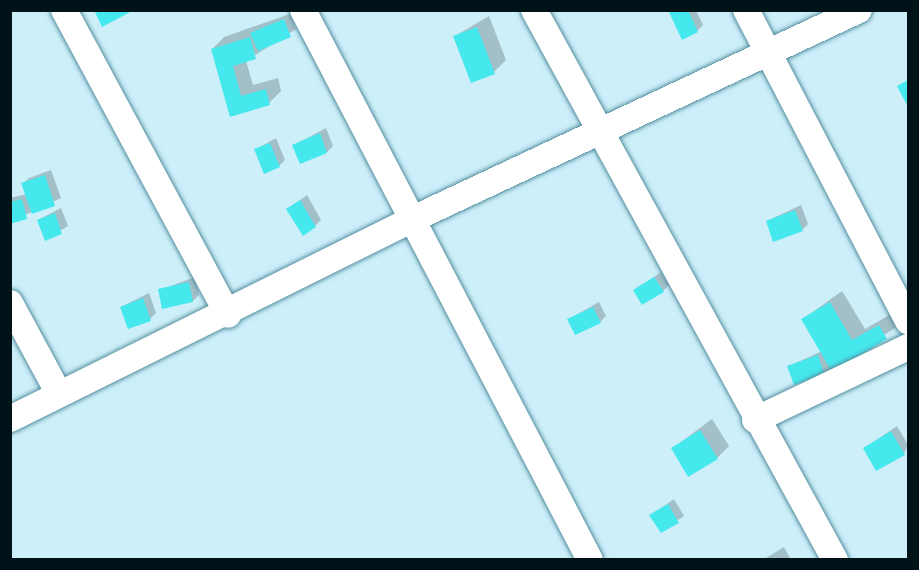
<!DOCTYPE html>
<style>
body{margin:0}
#map{position:relative;width:919px;height:570px;overflow:hidden;background:#cceffa;font-family:"DM Sans",sans-serif}
div>[style]{position:absolute}
[style*='--x']{left:calc(var(--x)*1px);top:calc(var(--y)*1px);width:calc(var(--w)*1px);rotate:calc(var(--a)*1deg)}
.shadow>*{inset:0;background:#0003}
.building>*{inset:0;background:#45e8ed}
.roads{filter:drop-shadow(0 0 2px #548e9e) drop-shadow(0 0 2px #548e9e)}
.street>*{height:26px;margin:-13px;padding:0 13px;transform-origin:13px;border-radius:13px;background:#fff}
span{translate:-50% -50%;white-space:nowrap;text-align:center;line-height:1.15;-webkit-text-stroke:5px #fff;paint-order:stroke}
.frame{position:absolute;inset:0;border:12px solid #001319;pointer-events:none}
</style>
<div id="map">
<div class="shadow">
<i style="clip-path:polygon(669px 10px,696px 10px,703px 25px,697px 31px)"></i>
<i style="clip-path:polygon(290px 14px,296px 29px,246px 61px,253px 85px,278px 78px,281px 91px,269px 103px,231px 115px,212px 49px,224px 37px)"></i>
<i style="clip-path:polygon(489px 16px,506px 60px,494px 72px,455px 36px)"></i>
<i style="clip-path:polygon(326px 128px,333px 146px,327px 152px,294px 145px)"></i>
<i style="clip-path:polygon(276px 138px,285px 160px,279px 166px,255px 150px)"></i>
<i style="clip-path:polygon(51px 170px,61px 198px,10px 222px,10px 198px,27px 194px,23px 184px,29px 178px)"></i>
<i style="clip-path:polygon(307px 195px,321px 220px,315px 226px,288px 209px)"></i>
<i style="clip-path:polygon(801px 205px,808px 224px,802px 230px,767px 221px)"></i>
<i style="clip-path:polygon(61px 208px,68px 226px,46px 239px,38px 220px)"></i>
<i style="clip-path:polygon(661px 272px,669px 285px,663px 291px,635px 290px)"></i>
<i style="clip-path:polygon(195px 277px,199px 295px,193px 301px,160px 290px)"></i>
<i style="clip-path:polygon(842px 291px,865px 329px,891px 314px,898px 326px,824px 373px,789px 366px,822px 351px,803px 319px)"></i>
<i style="clip-path:polygon(149px 293px,156px 313px,150px 319px,121px 307px)"></i>
<i style="clip-path:polygon(599px 302px,606px 316px,600px 322px,569px 319px)"></i>
<i style="clip-path:polygon(712px 419px,729px 446px,717px 458px,673px 448px)"></i>
<i style="clip-path:polygon(897px 426px,908px 445px,904px 454px,865px 448px)"></i>
<i style="clip-path:polygon(674px 499px,684px 516px,661px 531px,651px 515px)"></i>
<i style="clip-path:polygon(784px 547px,791px 560px,763px 560px)"></i>
</div>
<div class="building">
<i style="clip-path:polygon(94px 10px,134px 10px,102px 27px)"></i>
<i style="clip-path:polygon(668px 10px,688px 10px,698px 32px,682px 40px)"></i>
<i style="clip-path:polygon(284px 19px,291px 37px,258px 51px,250px 33px)"></i>
<i style="clip-path:polygon(477px 27px,495px 74px,471px 83px,453px 36px)"></i>
<i style="clip-path:polygon(250px 37px,256px 59px,233px 66px,241px 96px,266px 89px,270px 105px,230px 117px,211px 49px)"></i>
<i style="clip-path:polygon(908px 80px,908px 107px,897px 86px)"></i>
<i style="clip-path:polygon(320px 133px,327px 153px,300px 164px,292px 145px)"></i>
<i style="clip-path:polygon(270px 143px,280px 167px,264px 174px,254px 149px)"></i>
<i style="clip-path:polygon(45px 175px,55px 206px,32px 214px,21px 183px)"></i>
<i style="clip-path:polygon(22px 199px,27px 219px,10px 224px,10px 202px)"></i>
<i style="clip-path:polygon(300px 200px,316px 227px,303px 236px,286px 209px)"></i>
<i style="clip-path:polygon(795px 210px,803px 231px,773px 242px,766px 221px)"></i>
<i style="clip-path:polygon(55px 213px,62px 234px,45px 241px,37px 220px)"></i>
<i style="clip-path:polygon(654px 277px,664px 292px,642px 305px,633px 290px)"></i>
<i style="clip-path:polygon(189px 282px,193px 302px,162px 309px,158px 289px)"></i>
<i style="clip-path:polygon(143px 298px,151px 321px,128px 329px,120px 307px)"></i>
<i style="clip-path:polygon(830px 302px,852px 340px,879px 325px,887px 339px,832px 372px,801px 319px)"></i>
<i style="clip-path:polygon(593px 307px,601px 323px,575px 335px,567px 319px)"></i>
<i style="clip-path:polygon(818px 355px,824px 374px,794px 385px,787px 366px)"></i>
<i style="clip-path:polygon(700px 430px,718px 459px,688px 477px,671px 448px)"></i>
<i style="clip-path:polygon(891px 431px,905px 455px,876px 471px,863px 448px)"></i>
<i style="clip-path:polygon(668px 504px,679px 523px,661px 533px,649px 515px)"></i>
</div>
<div class="roads">
<div class="street">
<i style="--x:64;--y:10;--w:346;--a:61.7"></i>
<i style="--x:303;--y:10;--w:620;--a:62.44"></i>
<i style="--x:534;--y:10;--w:627;--a:61.31"></i>
<i style="--x:746;--y:10;--w:351;--a:62.5"></i>
<i style="--x:10;--y:303;--w:103;--a:61.7"></i>
<i style="--x:10;--y:419;--w:452;--a:-26.4"></i>
<i style="--x:415;--y:218;--w:490;--a:-25.1"></i>
<i style="--x:755;--y:420;--w:170;--a:-25.5"></i>
</div>
</div>
<div class="frame"></div>
</div>
